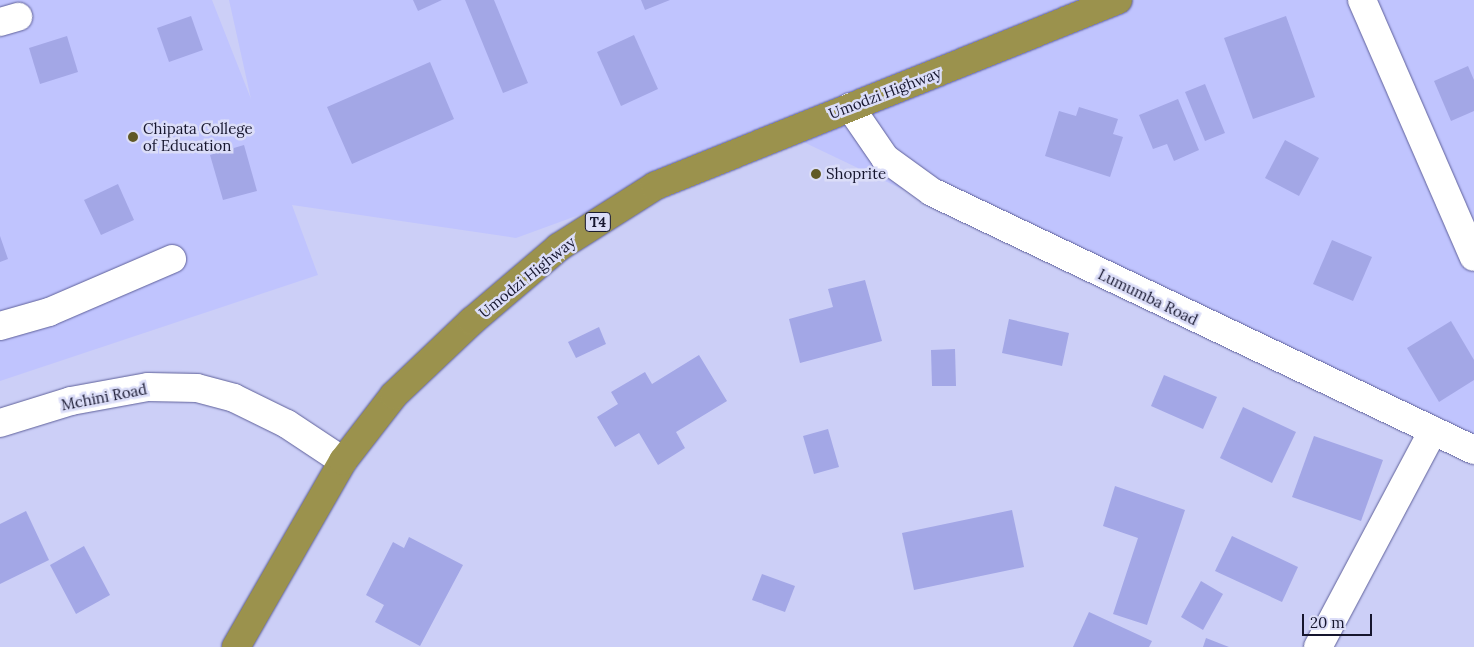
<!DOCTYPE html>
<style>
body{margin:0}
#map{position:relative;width:1474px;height:647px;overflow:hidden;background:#cccff7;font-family:Lora,serif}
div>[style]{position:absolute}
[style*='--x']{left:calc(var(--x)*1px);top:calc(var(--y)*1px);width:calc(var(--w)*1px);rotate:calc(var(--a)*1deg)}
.built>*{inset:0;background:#c0c4fe}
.building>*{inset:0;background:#a3a7e6}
.roads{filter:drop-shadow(0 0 1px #5e609a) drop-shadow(0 0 1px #5e609a)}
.minor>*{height:28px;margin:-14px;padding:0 14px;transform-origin:14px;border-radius:14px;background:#fff}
.highway>*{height:28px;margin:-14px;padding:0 14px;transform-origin:14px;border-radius:14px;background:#9b924d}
.dots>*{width:14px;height:14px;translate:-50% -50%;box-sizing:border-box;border:2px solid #dbddf8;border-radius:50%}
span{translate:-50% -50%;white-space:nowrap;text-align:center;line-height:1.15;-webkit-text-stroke:5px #dbddf8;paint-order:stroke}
.shield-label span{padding:1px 4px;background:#dbddf8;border:1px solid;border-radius:4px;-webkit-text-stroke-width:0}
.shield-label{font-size:14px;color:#16162e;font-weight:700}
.street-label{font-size:15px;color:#16162e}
.poi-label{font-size:15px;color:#16162e}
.left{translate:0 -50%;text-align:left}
.scale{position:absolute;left:1302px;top:614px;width:70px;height:22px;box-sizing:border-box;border:2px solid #16162e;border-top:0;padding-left:6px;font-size:15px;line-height:18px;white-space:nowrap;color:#16162e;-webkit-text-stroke:4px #dbddf8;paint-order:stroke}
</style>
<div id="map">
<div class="built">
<i style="clip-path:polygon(0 0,212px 0,251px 99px,229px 0,1474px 0,1474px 462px,793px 137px,516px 238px,292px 205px,318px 275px,0 381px)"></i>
</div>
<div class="building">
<i style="clip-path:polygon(413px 0,442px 0,418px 11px)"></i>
<i style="clip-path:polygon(465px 0,494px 0,528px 83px,503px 93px)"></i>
<i style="clip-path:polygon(641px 0,670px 0,645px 10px)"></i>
<i style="clip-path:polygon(191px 16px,203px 50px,169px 62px,157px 28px)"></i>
<i style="clip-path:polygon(1286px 16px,1315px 97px,1253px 119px,1224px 38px)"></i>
<i style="clip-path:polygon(634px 35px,658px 89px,621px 106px,597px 52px)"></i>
<i style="clip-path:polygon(67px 36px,78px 72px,40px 84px,29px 48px)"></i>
<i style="clip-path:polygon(430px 62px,454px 119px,352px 164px,327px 107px)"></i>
<i style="clip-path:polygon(1468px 66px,1474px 80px,1474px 111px,1451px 121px,1434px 81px)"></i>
<i style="clip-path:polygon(1205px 84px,1225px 133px,1205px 141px,1185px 92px)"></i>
<i style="clip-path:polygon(1178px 99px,1199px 150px,1174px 161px,1167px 144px,1153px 149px,1139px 115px)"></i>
<i style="clip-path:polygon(1079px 107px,1118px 119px,1113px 134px,1123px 137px,1110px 177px,1045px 156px,1059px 111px,1076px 116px)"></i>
<i style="clip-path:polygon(1285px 140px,1319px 158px,1299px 196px,1265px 178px)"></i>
<i style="clip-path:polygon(244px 145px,257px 191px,223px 200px,210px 155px)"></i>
<i style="clip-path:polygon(118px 184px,134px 220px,101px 235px,84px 200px)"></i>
<i style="clip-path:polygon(0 236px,8px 259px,0 262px)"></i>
<i style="clip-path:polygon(1332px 240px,1372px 257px,1353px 301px,1313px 284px)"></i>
<i style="clip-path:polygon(865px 280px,882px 341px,800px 363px,789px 319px,833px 307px,828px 289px)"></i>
<i style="clip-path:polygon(1009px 319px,1069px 333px,1062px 366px,1002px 353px)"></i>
<i style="clip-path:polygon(1451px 321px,1474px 360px,1474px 380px,1439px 402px,1407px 348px)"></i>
<i style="clip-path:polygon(599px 327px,606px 344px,576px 358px,568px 342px)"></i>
<i style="clip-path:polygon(955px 349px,956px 386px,932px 386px,931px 350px)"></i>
<i style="clip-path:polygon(699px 355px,727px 401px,676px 432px,685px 448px,658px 465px,639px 433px,615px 447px,597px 417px,618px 404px,611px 392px,645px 372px,652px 384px)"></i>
<i style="clip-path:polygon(1164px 375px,1217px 397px,1203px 429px,1151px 406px)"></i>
<i style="clip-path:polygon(1243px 407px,1296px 432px,1272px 483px,1220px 458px)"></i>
<i style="clip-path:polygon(828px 429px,839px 467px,814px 474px,803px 436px)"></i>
<i style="clip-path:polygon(1314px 436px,1383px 460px,1361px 521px,1292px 497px)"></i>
<i style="clip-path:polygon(1115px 486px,1185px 510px,1147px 625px,1113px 614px,1138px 538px,1103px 526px)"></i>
<i style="clip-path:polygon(1012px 510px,1024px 567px,914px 590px,902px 533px)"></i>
<i style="clip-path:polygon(26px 511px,49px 560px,0 584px,0 524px)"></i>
<i style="clip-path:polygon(1232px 536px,1298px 567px,1282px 602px,1215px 571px)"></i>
<i style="clip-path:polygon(409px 537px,463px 565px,420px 646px,375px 622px,384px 605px,366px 595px,393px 542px,404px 548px)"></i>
<i style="clip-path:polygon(84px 546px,110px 595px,76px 614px,50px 565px)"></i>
<i style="clip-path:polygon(762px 574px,795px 586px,785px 612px,752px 600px)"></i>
<i style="clip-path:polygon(1201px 581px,1223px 594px,1203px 630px,1181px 617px)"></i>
<i style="clip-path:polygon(1089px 612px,1152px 641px,1149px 647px,1073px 647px)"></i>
<i style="clip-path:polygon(1206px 638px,1229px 647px,1203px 647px)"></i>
</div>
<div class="roads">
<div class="minor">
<i style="--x:1362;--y:0;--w:280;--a:66.5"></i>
<i style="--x:0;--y:22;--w:19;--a:-16"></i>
<i style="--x:850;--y:107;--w:62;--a:55.5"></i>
<i style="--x:885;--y:158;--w:58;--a:35.9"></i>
<i style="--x:932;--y:192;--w:600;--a:25.46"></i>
<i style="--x:0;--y:326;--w:51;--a:-15.9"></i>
<i style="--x:49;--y:312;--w:134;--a:-23.3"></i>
<i style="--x:0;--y:423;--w:74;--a:-17.2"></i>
<i style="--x:71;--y:401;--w:78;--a:-10.3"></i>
<i style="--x:148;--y:387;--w:49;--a:1.2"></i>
<i style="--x:197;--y:388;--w:38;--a:15"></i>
<i style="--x:234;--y:398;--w:59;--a:26.1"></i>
<i style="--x:287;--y:424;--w:67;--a:33.5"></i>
<i style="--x:1318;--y:647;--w:245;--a:-62"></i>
</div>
<div class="highway">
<i style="--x:236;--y:647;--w:215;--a:-60.1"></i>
<i style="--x:343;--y:461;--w:83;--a:-52.3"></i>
<i style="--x:394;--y:395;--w:108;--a:-43.5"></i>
<i style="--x:472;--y:321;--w:114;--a:-40.4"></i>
<i style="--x:559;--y:247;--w:114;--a:-32.4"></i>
<i style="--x:655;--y:186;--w:499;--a:-21.9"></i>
</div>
</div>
<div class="dots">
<i style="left:133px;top:137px;background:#605925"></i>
<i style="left:816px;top:174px;background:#605925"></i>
</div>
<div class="shield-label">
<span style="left:598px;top:222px">T4</span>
</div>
<div class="street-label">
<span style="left:885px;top:93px;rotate:-21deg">Umodzi Highway</span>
<span style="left:527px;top:277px;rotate:-39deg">Umodzi Highway</span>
<span style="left:1148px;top:297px;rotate:26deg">Lumumba Road</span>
<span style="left:104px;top:397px;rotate:-11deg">Mchini Road</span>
</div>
<div class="poi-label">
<span class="left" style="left:143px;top:137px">Chipata College<br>of Education</span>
<span class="left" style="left:826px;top:174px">Shoprite</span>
</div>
<div class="scale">20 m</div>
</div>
